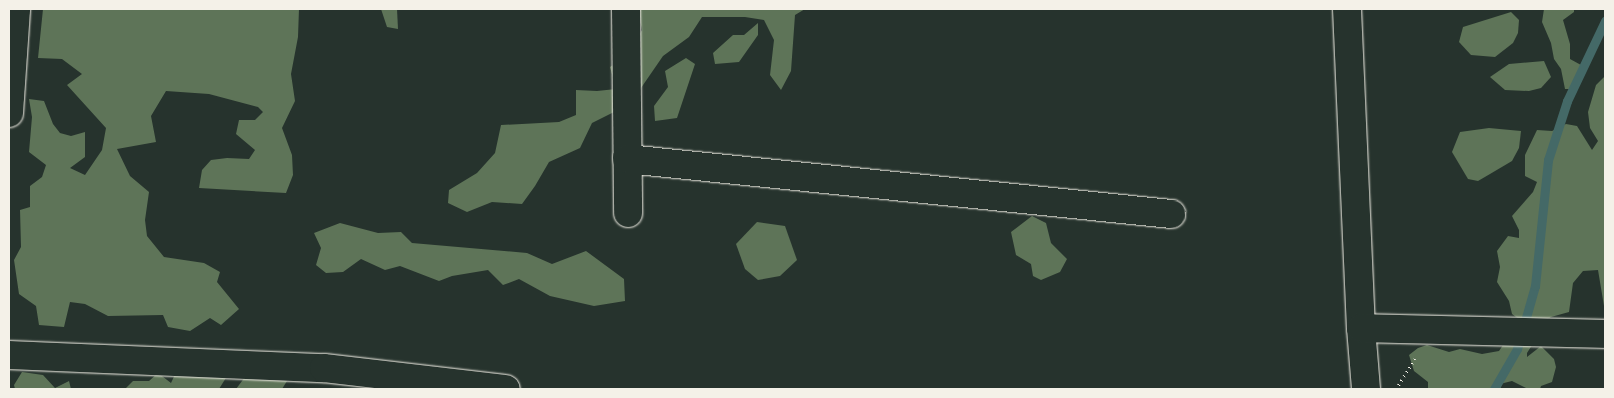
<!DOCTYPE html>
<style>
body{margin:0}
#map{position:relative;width:1614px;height:398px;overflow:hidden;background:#26332d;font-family:"Playpen Sans",sans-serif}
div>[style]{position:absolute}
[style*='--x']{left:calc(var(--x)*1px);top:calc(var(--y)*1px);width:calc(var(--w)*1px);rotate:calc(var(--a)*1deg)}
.green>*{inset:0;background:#5e7458}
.stream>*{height:9px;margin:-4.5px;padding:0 4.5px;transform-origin:4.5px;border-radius:4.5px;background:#446967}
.path>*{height:3px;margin-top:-1.5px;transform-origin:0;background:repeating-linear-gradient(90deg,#f4f1e8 0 1px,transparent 0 5px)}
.roads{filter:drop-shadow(0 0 1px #f4f1e8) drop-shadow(0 0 1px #f4f1e8)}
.minor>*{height:28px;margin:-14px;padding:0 14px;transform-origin:14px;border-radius:14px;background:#26332d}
span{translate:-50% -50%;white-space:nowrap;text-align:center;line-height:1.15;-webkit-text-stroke:4px #26332d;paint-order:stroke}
.frame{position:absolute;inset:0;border:10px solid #f4f1e8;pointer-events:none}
</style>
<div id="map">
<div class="green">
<i style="clip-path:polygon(43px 9px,299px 9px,298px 37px,291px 74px,295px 101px,282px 128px,292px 155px,293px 175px,286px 193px,199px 188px,202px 170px,211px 160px,227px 158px,249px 159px,255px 150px,236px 134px,239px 120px,255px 120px,263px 112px,258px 107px,209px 94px,166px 91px,151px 116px,156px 142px,117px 149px,130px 176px,149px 192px,145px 220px,147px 236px,164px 257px,204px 263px,220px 272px,217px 282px,239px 309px,221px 325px,210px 318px,190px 331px,168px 327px,163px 315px,108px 316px,85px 304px,70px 302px,64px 327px,39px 325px,36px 306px,19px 294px,14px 260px,21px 247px,20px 210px,30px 207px,30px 186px,42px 177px,46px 165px,29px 152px,32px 117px,29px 99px,44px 101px,53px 124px,60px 133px,71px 136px,85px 132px,85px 157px,70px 168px,85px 175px,102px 150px,106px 128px,67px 85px,82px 74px,62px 59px,38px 58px)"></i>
<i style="clip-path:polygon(381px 9px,397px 9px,398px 29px,387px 27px)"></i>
<i style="clip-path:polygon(638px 9px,805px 9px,795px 15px,791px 71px,781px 90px,770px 75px,774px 40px,764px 20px,745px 17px,702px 17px,689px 37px,663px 56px,630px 104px,592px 123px,580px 148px,549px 162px,535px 186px,522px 204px,492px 202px,467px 212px,448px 203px,449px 190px,477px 173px,495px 153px,501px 125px,559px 122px,576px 115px,576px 90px,597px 91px,616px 89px,610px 67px,629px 53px,642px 30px)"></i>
<i style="clip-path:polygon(1544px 9px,1574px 9px,1574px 12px,1563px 20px,1570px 44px,1570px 59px,1581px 65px,1576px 81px,1569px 89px,1565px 89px,1561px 69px,1554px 59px,1551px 43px,1542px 22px)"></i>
<i style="clip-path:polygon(1511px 12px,1519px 20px,1518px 33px,1513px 43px,1495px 57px,1471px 55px,1459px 42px,1463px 27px)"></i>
<i style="clip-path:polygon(758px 23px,758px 35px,739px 62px,715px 64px,713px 53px,733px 35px,744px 35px)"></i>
<i style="clip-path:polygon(686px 58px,695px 64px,677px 118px,655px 121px,654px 106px,668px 87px,665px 71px)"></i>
<i style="clip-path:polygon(1544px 61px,1551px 77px,1541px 88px,1529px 91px,1505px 90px,1490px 77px,1509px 64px)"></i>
<i style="clip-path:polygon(1605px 76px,1605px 312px,1598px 270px,1583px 271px,1573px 283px,1569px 312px,1551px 317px,1532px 329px,1512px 314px,1509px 301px,1497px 282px,1500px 267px,1497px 251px,1508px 236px,1519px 238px,1519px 230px,1512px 216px,1533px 192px,1537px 182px,1525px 176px,1525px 155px,1537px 130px,1552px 131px,1566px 124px,1577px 126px,1592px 150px,1598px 141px,1590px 128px,1588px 112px,1596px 85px)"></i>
<i style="clip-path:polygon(1489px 128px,1521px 131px,1519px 148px,1512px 161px,1490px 174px,1478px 181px,1468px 179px,1452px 152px,1460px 132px)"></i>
<i style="clip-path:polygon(1032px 216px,1046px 223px,1051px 243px,1067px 259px,1060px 272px,1041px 280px,1033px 276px,1031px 264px,1016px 255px,1011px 232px)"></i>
<i style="clip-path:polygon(757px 222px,785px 226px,797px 260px,780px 276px,758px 280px,745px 269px,736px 244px)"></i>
<i style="clip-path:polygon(340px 223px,378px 233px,401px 232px,412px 243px,527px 253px,552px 264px,586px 251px,624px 279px,625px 301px,594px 306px,550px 296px,519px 279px,503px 285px,488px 270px,452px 276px,439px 281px,400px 266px,385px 270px,361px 259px,343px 272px,326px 273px,316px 265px,321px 248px,314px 233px)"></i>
<i style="clip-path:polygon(1534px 342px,1527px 353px,1527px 357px,1541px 346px,1554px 359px,1556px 367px,1552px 382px,1541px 386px,1540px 389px,1528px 389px,1512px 381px,1500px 384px,1501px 389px,1423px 389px,1428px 388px,1428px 382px,1414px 371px,1409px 355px,1418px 348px,1427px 345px,1449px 352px,1460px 349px,1482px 354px,1499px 351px,1503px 345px)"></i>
<i style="clip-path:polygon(254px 365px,287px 381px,282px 389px,236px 389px)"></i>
<i style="clip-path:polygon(177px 370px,229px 373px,219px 389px,125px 389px,133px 381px,149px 381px,158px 373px,171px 383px)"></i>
<i style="clip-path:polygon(22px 372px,43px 375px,55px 388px,69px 381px,71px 389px,15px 389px,14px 385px)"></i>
</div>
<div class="stream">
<i style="--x:1494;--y:389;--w:46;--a:-60.1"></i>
<i style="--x:1517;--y:349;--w:66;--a:-74.1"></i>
<i style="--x:1535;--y:286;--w:127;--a:-84.1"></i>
<i style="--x:1548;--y:160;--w:62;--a:-72.1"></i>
<i style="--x:1567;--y:101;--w:89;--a:-64.6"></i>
</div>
<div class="path">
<i style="--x:1396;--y:389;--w:36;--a:-58"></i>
</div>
<div class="roads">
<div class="minor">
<i style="--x:626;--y:9;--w:204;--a:89.4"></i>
<i style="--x:1347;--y:9;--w:319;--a:87.5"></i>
<i style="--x:1361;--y:328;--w:61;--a:85.3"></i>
<i style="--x:9;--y:113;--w:104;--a:-86.1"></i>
<i style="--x:627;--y:159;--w:547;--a:5.77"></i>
<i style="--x:1361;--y:328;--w:244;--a:1.4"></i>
<i style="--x:9;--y:355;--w:315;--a:2.4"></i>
<i style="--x:324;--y:368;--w:183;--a:6.6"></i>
</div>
</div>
<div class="frame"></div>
</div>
